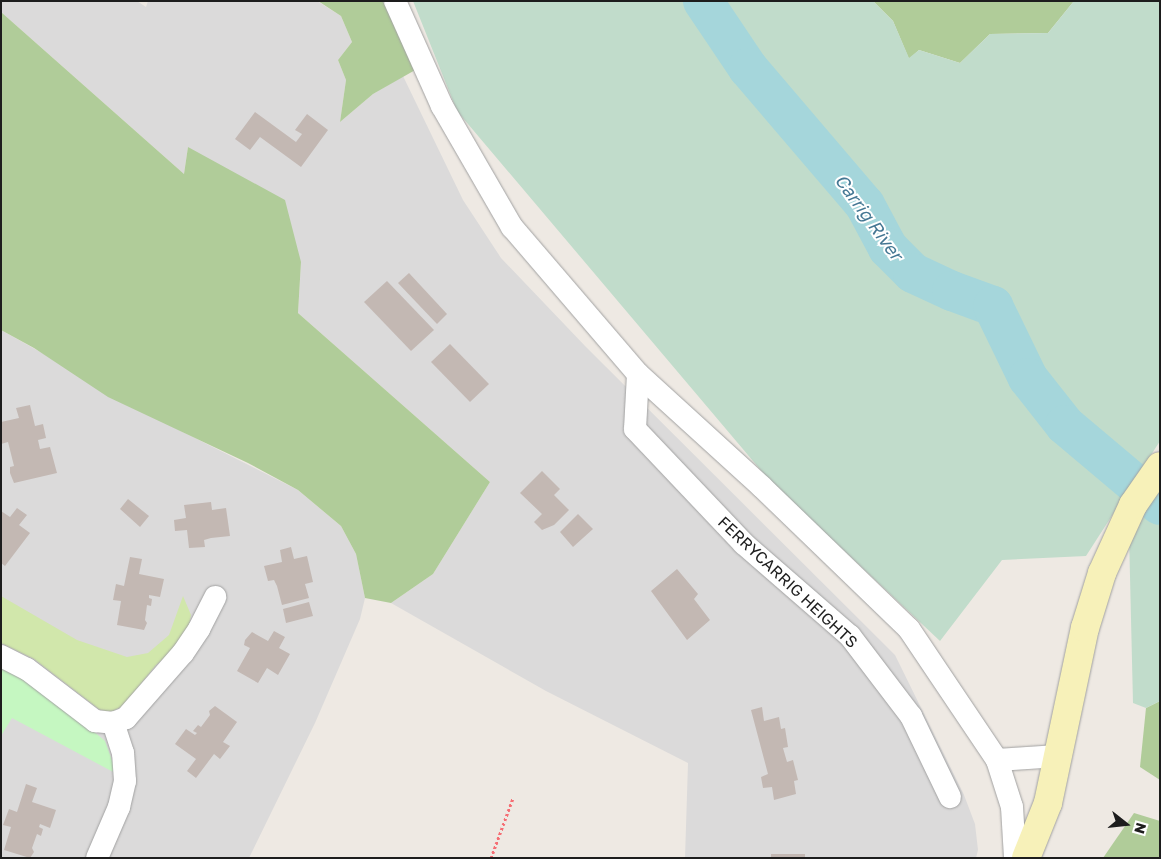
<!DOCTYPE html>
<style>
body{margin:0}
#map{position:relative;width:1161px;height:859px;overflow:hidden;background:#eee9e3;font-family:"Golos Text",sans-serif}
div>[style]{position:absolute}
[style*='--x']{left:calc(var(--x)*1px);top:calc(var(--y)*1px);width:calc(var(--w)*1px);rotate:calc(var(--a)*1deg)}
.residential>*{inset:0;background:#dbdada}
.grass>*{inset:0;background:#d1e7ab}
.forest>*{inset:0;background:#b0cc99}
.wetland>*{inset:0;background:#c1dccb}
.park>*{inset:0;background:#c5f7c1}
.river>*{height:40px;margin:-20px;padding:0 20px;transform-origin:20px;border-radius:20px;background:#a5d6db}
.building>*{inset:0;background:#c3b8b3}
.path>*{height:3px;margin-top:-1.5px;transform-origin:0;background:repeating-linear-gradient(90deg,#f56e74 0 2.5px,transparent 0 5px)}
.roads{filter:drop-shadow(0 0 1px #a1a1a1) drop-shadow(0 0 1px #a1a1a1)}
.street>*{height:22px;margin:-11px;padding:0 11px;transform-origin:11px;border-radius:11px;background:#fff}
.secondary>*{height:28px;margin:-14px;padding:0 14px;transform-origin:14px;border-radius:14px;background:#f7f1b9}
span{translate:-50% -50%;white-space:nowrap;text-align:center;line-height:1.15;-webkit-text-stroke:4px #fff;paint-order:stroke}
.street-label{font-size:16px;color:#1d1d1d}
.water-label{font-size:18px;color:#447793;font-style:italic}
.frame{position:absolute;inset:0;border:2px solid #1d1d1d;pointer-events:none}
.north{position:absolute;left:1101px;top:799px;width:50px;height:50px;-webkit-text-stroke:4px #fff;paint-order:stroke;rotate:106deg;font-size:14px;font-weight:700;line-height:20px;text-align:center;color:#1d1d1d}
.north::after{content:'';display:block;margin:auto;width:18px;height:22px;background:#1d1d1d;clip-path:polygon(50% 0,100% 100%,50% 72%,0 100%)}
</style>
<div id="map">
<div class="residential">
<i style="clip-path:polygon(1px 1px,137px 1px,146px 7px,148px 1px,317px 1px,341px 16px,352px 42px,338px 60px,346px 80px,340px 122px,373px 94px,403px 76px,463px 200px,501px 258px,586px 347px,895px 655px,964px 795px,975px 824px,978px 850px,976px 858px,685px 858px,688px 763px,546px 691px,391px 603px,433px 574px,490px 482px,298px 313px,301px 262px,188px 147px,184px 174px,1px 12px)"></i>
<i style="clip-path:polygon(1px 330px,185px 433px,298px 490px,341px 526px,356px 554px,365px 598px,360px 619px,315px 723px,249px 858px,1px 858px)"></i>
</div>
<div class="grass">
<i style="clip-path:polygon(1px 596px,77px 640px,127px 657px,148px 653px,169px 635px,183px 596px,191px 615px,188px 631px,177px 648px,156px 665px,123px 706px,111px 712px,100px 710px,34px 659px,1px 643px)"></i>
</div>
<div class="forest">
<i style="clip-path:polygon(318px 1px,396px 1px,424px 65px,373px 94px,340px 122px,346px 80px,338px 60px,352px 42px,341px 16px)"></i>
<i style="clip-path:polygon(873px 1px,1074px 1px,1048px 33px,990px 34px,960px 63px,919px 50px,909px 59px,893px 21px)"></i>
<i style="clip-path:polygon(1px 12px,184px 174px,188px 147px,285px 200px,301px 262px,298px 313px,490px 482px,433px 574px,391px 603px,365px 598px,356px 554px,341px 526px,298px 490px,248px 463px,108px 397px,34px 348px,1px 330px)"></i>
<i style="clip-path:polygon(1160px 701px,1160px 780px,1140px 767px,1146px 708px)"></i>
<i style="clip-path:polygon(1134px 813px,1160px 821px,1160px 858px,1103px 858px)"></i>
</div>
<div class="wetland">
<i style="clip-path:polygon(413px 1px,684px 1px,687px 3px,689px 1px,873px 1px,893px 21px,909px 58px,919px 50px,960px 63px,990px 34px,1048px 33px,1074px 1px,1160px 1px,1160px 441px,1086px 556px,1002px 560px,940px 641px,770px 481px,457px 111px)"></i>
<i style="clip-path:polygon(1160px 483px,1160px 701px,1146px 708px,1133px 703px,1129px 534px)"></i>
</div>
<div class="park">
<i style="clip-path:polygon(1px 666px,25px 680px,79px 719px,105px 741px,117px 774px,12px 718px,1px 736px)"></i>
</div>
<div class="river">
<i style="--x:703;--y:1;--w:81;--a:56.1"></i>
<i style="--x:748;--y:68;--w:180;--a:49.5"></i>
<i style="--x:865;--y:205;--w:49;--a:61.9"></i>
<i style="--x:888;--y:248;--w:35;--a:45"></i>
<i style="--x:913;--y:273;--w:43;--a:24.8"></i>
<i style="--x:952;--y:291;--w:44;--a:20.1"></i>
<i style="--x:993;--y:306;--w:80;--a:64.1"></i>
<i style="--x:1028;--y:378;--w:60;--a:51.8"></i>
<i style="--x:1065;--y:425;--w:124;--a:40.1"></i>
</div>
<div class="building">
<i style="clip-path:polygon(255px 112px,296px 142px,302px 134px,295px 130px,307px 114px,328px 130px,301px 167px,260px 137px,250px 150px,235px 139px)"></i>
<i style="clip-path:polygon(409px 273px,447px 314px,437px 324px,398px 283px)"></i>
<i style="clip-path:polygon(387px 281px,434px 330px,411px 351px,364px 302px)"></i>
<i style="clip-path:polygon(450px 344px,489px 384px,470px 402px,431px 362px)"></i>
<i style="clip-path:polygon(30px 405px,35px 426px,43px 424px,46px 438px,38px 440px,40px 449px,50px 447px,57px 473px,14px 483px,10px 473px,10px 467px,14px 466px,8px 442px,1px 444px,1px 422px,19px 418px,16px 408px)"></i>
<i style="clip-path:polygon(542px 471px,560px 489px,554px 495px,569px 510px,554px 525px,542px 530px,534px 522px,542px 514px,520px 493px)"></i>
<i style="clip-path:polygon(128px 499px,149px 516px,140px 527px,120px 509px)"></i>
<i style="clip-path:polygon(211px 502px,212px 510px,226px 508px,230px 536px,211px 538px,204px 540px,205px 547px,189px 548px,187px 530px,175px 531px,174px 520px,186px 518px,184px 505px)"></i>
<i style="clip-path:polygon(17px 508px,27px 515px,19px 525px,30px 533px,5px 566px,1px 563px,1px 511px,10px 517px)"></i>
<i style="clip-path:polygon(578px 514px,593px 529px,573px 547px,560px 532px)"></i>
<i style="clip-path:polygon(291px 547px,294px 559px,307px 556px,313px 582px,305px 584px,309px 598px,282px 605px,277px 586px,274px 580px,268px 581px,264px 566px,282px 562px,280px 550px)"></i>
<i style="clip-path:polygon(130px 557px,142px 559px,139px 574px,164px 579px,160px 597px,149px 595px,149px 598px,152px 599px,151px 606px,147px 605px,145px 620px,147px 623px,144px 630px,117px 625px,121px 601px,113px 600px,116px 584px,124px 586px)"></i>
<i style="clip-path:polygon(677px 569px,698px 594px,694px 599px,710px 620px,687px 640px,651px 591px)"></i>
<i style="clip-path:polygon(309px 602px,313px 616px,286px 623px,283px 609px)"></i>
<i style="clip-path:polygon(274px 631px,285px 637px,279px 648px,290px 654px,278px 675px,267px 668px,258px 683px,237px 671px,250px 648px,244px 645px,245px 640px,252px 632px,268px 641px)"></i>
<i style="clip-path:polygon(215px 706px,237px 722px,223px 742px,230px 746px,220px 759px,214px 754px,196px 778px,187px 771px,196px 759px,175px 744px,186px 729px,195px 735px,197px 733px,193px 731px,198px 725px,201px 727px,210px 715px,209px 711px)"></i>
<i style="clip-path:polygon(762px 707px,764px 721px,779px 717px,781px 729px,785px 728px,788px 747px,783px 748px,787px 762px,793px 760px,798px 780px,794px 781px,796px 794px,774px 800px,772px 787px,763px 788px,761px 777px,768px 774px,751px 710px)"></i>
<i style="clip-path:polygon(26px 784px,37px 788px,32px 802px,56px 810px,50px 828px,40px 824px,39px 827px,43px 829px,41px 836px,37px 834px,32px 848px,34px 852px,30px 858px,4px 850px,11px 827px,3px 825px,9px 809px,17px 812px)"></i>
<i style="clip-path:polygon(771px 854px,805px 854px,805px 858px,771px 858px)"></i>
</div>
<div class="path">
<i style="--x:491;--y:858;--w:64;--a:-69.9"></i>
</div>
<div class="roads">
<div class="street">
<i style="--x:395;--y:1;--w:115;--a:65.9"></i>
<i style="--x:442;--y:106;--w:140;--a:60"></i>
<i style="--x:512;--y:227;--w:194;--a:49.4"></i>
<i style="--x:638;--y:374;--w:168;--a:42.3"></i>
<i style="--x:762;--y:487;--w:204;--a:44"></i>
<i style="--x:909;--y:629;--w:158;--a:56.1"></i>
<i style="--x:997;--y:760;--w:49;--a:72.3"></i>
<i style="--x:1012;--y:807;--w:51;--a:86.6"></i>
<i style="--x:638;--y:374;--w:55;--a:93.1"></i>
<i style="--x:635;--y:429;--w:158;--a:46.5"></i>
<i style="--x:744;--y:544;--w:140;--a:41"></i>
<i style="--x:850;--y:636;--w:101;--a:52.7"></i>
<i style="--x:911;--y:716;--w:90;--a:64.3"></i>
<i style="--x:1;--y:656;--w:29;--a:27"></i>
<i style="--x:27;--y:669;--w:86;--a:37.4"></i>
<i style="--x:95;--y:721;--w:18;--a:6"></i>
<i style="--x:113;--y:723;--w:14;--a:-21"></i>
<i style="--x:126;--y:718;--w:86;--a:-48.8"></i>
<i style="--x:183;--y:653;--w:29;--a:-56"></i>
<i style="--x:199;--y:629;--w:36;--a:-63"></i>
<i style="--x:997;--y:760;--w:61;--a:-3.8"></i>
<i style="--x:97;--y:858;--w:56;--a:-66.7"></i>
<i style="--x:119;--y:807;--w:27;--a:-77"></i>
<i style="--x:125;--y:781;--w:28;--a:-94"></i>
<i style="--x:123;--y:753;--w:32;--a:-108"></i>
</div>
<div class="secondary">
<i style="--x:1026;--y:858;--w:59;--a:-68.2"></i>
<i style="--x:1048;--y:803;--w:179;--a:-78.1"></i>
<i style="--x:1085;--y:628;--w:58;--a:-72.8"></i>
<i style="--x:1102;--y:573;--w:75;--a:-65.5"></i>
<i style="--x:1133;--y:505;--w:47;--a:-55.3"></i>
</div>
</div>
<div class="street-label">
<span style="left:788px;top:582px;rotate:43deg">FERRYCARRIG HEIGHTS</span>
</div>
<div class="water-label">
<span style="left:869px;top:217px;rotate:54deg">Carrig River</span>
</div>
<div class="frame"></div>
<div class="north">N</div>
</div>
